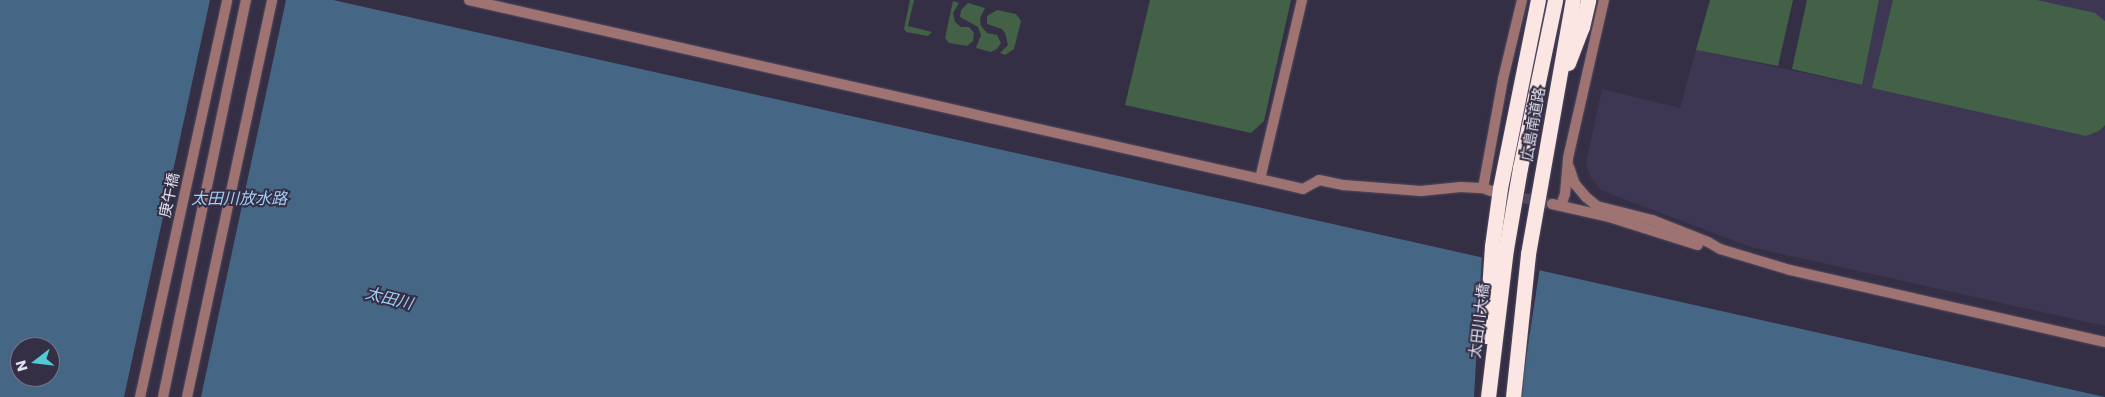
<!DOCTYPE html>
<meta charset="utf-8">
<style>
body{margin:0}
#map{position:relative;width:2105px;height:397px;overflow:hidden;background:#342f45;font-family:Poppins,"Noto Sans JP",sans-serif}
div>[style]{position:absolute}
[style*='--x']{left:calc(var(--x)*1px);top:calc(var(--y)*1px);width:calc(var(--w)*1px);rotate:calc(var(--a)*1deg)}
.built>*{inset:0;background:#3e3753}
.green>*{inset:0;background:#426147}
.water>*{inset:0;background:#456785}
.pier>*{inset:0;background:#342f45}
.minor-tunnel>*{height:10px;margin-top:-5px;transform-origin:0;background:repeating-linear-gradient(90deg,#4e4a5e 0 10px,transparent 0 15px)}
.roads{filter:drop-shadow(0 0 1px #504b60) drop-shadow(0 0 1px #504b60)}
.minor>*{height:10px;margin:-5px;padding:0 5px;transform-origin:5px;border-radius:5px;background:#9f7371}
.tertiary>*{height:10px;margin:-5px;padding:0 5px;transform-origin:5px;border-radius:5px;background:#9f7371}
.motorway>*{height:15px;margin:-7.5px;padding:0 7.5px;transform-origin:7.5px;border-radius:7.5px;background:#fce6e4}
span{translate:-50% -50%;white-space:nowrap;text-align:center;line-height:1.15;-webkit-text-stroke:4px #342f45;paint-order:stroke}
.street-label{font-size:15px;color:#e2e0ee}
.water-label{font-size:16px;color:#a2cef6;font-style:italic}
.north{position:absolute;left:10px;top:337px;width:50px;height:50px;box-sizing:border-box;background:#342f45;border:1px solid #7a7689;border-radius:50%;rotate:254deg;font-size:14px;font-weight:700;line-height:20px;text-align:center;color:#e2e0ee}
.north::after{content:'';display:block;margin:auto;width:18px;height:22px;background:#52cbd7;clip-path:polygon(50% 0,100% 100%,50% 72%,0 100%)}
</style>
<div id="map">
<div class="built">
<i style="clip-path:polygon(1879px 0,2105px 0,2105px 326px,1751px 247px,1616px 196px,1600px 189px,1590px 176px,1586px 163px,1602px 89px,1680px 108px,1696px 50px,1861px 85px)"></i>
</div>
<div class="green">
<i style="clip-path:polygon(910px 0,914px 0,908px 26px,932px 32px,928px 36px,906px 32px,904px 29px)"></i>
<i style="clip-path:polygon(1150px 0,1291px 0,1264px 121px,1251px 133px,1125px 105px)"></i>
<i style="clip-path:polygon(1710px 0,1793px 0,1778px 66px,1696px 50px)"></i>
<i style="clip-path:polygon(1807px 0,1879px 0,1862px 85px,1792px 69px)"></i>
<i style="clip-path:polygon(1893px 0,2037px 0,2095px 13px,2105px 21px,2105px 125px,2099px 131px,2086px 136px,1872px 88px)"></i>
<i style="clip-path:polygon(953px 1px,959px 3px,953px 13px,955px 22px,961px 27px,969px 27px,974px 33px,973px 41px,967px 46px,949px 43px,945px 38px)"></i>
<i style="clip-path:polygon(968px 3px,985px 8px,980px 18px,981px 26px,987px 33px,997px 35px,1001px 43px,997px 49px,991px 52px,976px 48px,981px 35px,978px 27px,960px 17px,961px 10px)"></i>
<i style="clip-path:polygon(997px 10px,1016px 14px,1021px 21px,1014px 49px,1005px 55px,1000px 53px,1008px 45px,1005px 33px,1002px 29px,987px 24px,987px 16px)"></i>
</div>
<div class="water">
<i style="clip-path:polygon(evenodd,0 0,333px 0,2105px 397px,0 397px,0 0,20px 347px,50px 347px,50px 377px,20px 377px,20px 347px)"></i>
</div>
<div class="pier">
<i style="clip-path:polygon(210px 0,286px 0,201px 397px,124px 397px)"></i>
<i style="clip-path:polygon(1482px 254px,1540px 267px,1520px 397px,1474px 397px)"></i>
</div>
<div class="minor-tunnel">
<i style="--x:1509;--y:195;--w:44;--a:11.8"></i>
</div>
<div class="roads">
<div class="minor">
<i style="--x:1569;--y:167;--w:18;--a:71"></i>
<i style="--x:1575;--y:184;--w:17;--a:50"></i>
<i style="--x:1586;--y:197;--w:14;--a:39"></i>
<i style="--x:1597;--y:206;--w:57;--a:14.3"></i>
<i style="--x:1652;--y:220;--w:60;--a:21.4"></i>
<i style="--x:1708;--y:242;--w:14;--a:30"></i>
<i style="--x:1260;--y:179;--w:44;--a:13.1"></i>
<i style="--x:1303;--y:189;--w:18;--a:-29"></i>
<i style="--x:1319;--y:180;--w:25;--a:12"></i>
<i style="--x:1343;--y:185;--w:78;--a:4.4"></i>
<i style="--x:1421;--y:191;--w:40;--a:-5.7"></i>
<i style="--x:1461;--y:187;--w:22;--a:3"></i>
<i style="--x:1491;--y:191;--w:9;--a:-159"></i>
<i style="--x:1483;--y:188;--w:111;--a:-79.6"></i>
<i style="--x:1503;--y:79;--w:81;--a:-76.5"></i>
<i style="--x:1552;--y:204;--w:58;--a:12.8"></i>
<i style="--x:1609;--y:217;--w:93;--a:17.5"></i>
<i style="--x:1561;--y:206;--w:13;--a:-72"></i>
<i style="--x:1565;--y:194;--w:36;--a:-85"></i>
<i style="--x:1568;--y:158;--w:162;--a:-77.2"></i>
<i style="--x:163;--y:397;--w:406;--a:-78.2"></i>
</div>
<div class="tertiary">
<i style="--x:469;--y:0;--w:811;--a:12.75"></i>
<i style="--x:1260;--y:179;--w:184;--a:-76.8"></i>
<i style="--x:1720;--y:249;--w:73;--a:16.7"></i>
<i style="--x:1790;--y:270;--w:323;--a:12.9"></i>
<i style="--x:140;--y:397;--w:406;--a:-77.6"></i>
<i style="--x:187;--y:397;--w:406;--a:-77.9"></i>
</div>
<div class="motorway">
<i style="--x:1568;--y:63;--w:39;--a:-69"></i>
<i style="--x:1582;--y:27;--w:28;--a:-77"></i>
<i style="--x:1486;--y:336;--w:90;--a:-86.2"></i>
<i style="--x:1492;--y:246;--w:59;--a:-82.1"></i>
<i style="--x:1500;--y:188;--w:192;--a:-78.6"></i>
<i style="--x:1488;--y:397;--w:149;--a:-83.1"></i>
<i style="--x:1506;--y:249;--w:82;--a:-80.2"></i>
<i style="--x:1520;--y:168;--w:172;--a:-78.2"></i>
<i style="--x:1513;--y:397;--w:144;--a:-84"></i>
<i style="--x:1528;--y:254;--w:258;--a:-80"></i>
</div>
</div>
<div class="street-label">
<span style="left:1533px;top:124px;rotate:-80deg">広島南道路</span>
<span style="left:169px;top:195px;rotate:-78deg">庚午橋</span>
<span style="left:1479px;top:321px;rotate:-83deg">太田川大橋</span>
</div>
<div class="water-label">
<span style="left:239px;top:199px">太田川放水路</span>
<span style="left:389px;top:299px;rotate:14deg">太田川</span>
</div>
<div class="north">N</div>
</div>
